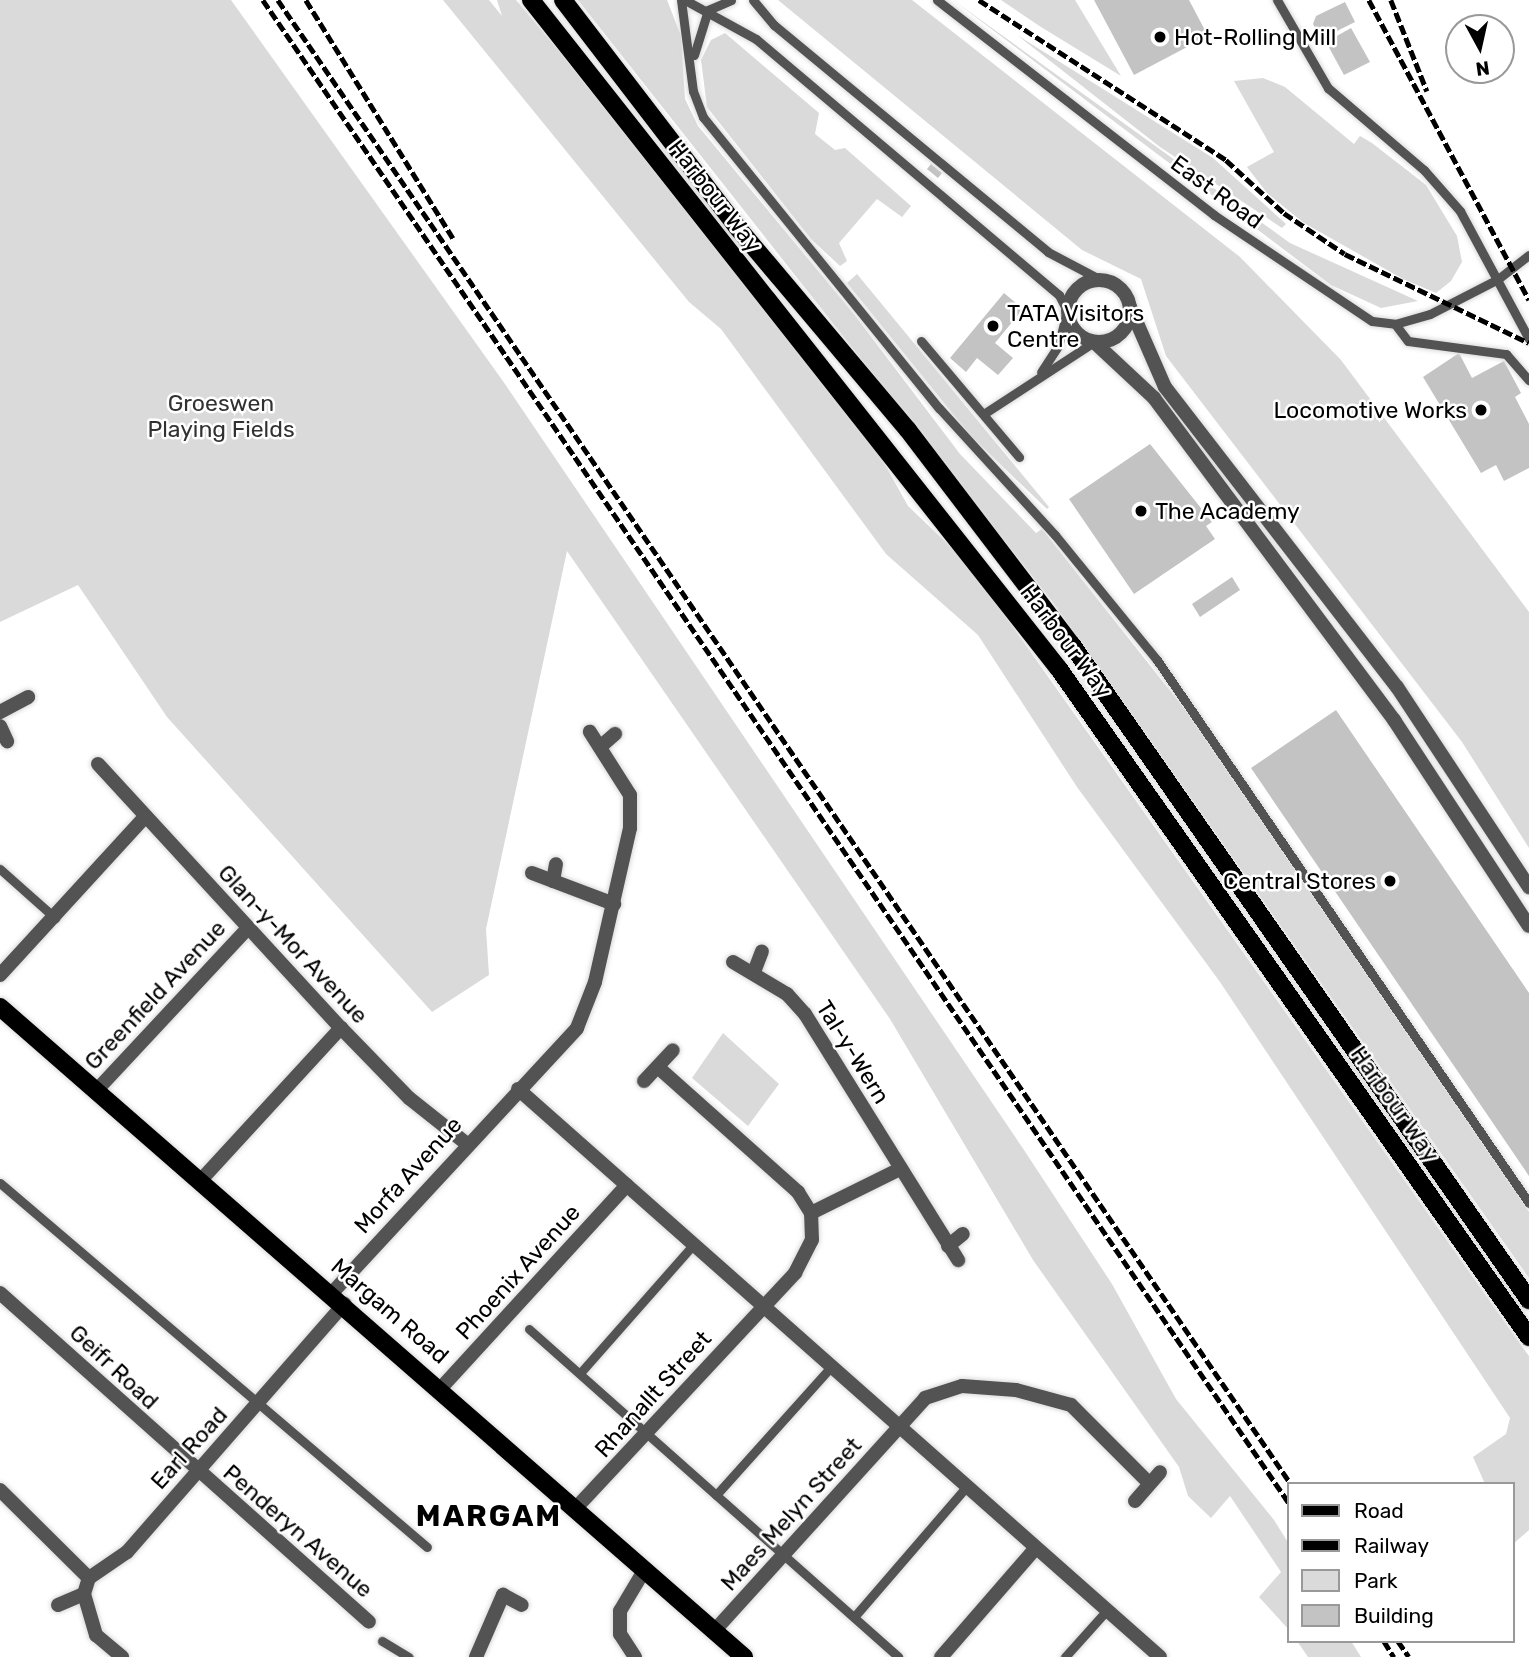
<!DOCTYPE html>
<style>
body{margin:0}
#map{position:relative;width:1529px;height:1657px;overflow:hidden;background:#fff;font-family:Rubik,sans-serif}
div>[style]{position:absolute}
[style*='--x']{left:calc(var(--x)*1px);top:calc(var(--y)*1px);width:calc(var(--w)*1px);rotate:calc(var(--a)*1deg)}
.green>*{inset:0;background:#dadada}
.building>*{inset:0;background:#c3c3c3}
.roads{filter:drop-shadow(0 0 2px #dbdbdb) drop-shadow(0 0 2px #dbdbdb)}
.lane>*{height:9px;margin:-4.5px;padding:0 4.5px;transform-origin:4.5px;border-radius:4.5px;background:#535353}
.street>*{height:14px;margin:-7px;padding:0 7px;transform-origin:7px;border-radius:7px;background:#535353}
.street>.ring{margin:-7px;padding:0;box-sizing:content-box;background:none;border:14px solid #535353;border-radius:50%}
.primary>*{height:18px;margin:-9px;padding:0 9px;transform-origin:9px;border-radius:9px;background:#000}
.rail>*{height:4.5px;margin-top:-2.25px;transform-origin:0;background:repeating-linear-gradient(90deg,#000 0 10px,transparent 0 13.5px)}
.dots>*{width:19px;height:19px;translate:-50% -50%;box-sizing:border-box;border:4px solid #fff;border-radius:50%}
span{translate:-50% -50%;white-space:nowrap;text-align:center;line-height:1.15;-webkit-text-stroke:5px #fff;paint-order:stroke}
.poi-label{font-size:23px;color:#000}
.left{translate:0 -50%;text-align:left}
.right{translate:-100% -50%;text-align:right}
.street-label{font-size:23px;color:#000}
.park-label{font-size:23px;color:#313131}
.district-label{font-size:30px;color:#000;font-weight:700;letter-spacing:2px}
.legend{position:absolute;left:1287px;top:1482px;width:228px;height:161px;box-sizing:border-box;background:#fff;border:2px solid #999;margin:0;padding:9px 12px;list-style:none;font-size:21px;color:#000}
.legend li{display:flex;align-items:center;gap:14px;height:35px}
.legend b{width:35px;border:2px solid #999}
.north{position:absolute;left:1445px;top:14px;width:70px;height:70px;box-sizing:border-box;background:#fff;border:2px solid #999;border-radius:50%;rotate:172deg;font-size:19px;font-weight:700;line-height:28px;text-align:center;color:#000}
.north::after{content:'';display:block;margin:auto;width:24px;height:32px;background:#000;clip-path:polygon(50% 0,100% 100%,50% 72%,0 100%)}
</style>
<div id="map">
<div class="green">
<i style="clip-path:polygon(0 0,231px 0,505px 384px,1022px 1147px,1112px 1284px,1176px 1399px,1274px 1520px,1289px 1544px,1289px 1630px,1259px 1597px,1281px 1572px,1230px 1496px,1211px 1518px,1188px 1496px,1179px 1467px,1033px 1260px,890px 1019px,567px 551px,486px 929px,489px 975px,432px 1012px,167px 717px,78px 585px,0 622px)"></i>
<i style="clip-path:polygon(443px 0,489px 0,502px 16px,497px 0,516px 0,558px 50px,879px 454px,908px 506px,957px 553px,1003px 613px,1523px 1348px,1529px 1356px,1529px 1530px,1513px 1544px,1513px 1484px,1485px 1484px,1473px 1457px,1506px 1434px,1510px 1418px,1220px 982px,1077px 787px,978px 635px,886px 554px,721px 329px,689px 302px)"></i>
<i style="clip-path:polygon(578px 0,667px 0,681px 36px,685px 99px,698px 126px,853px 313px,960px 454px,1036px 533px,1042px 529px,1186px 711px,1529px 1212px,1529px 1278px,1052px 601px)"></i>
<i style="clip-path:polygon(778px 0,912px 0,1240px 257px,1341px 360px,1529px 612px,1529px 848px,1462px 742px,1166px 356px,1141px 279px,1082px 250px)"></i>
<i style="clip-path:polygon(953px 0,1290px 243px,1418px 301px,1381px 308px,1331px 285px)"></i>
<i style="clip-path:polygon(1001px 0,1075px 0,1121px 76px,1041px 27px)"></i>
<i style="clip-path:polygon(725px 33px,819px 113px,815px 134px,835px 150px,845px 148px,911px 206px,902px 217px,877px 199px,839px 243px,847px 261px,840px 266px,811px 239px,707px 107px,701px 60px,711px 40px)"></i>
<i style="clip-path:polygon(1017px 35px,1213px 158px,1286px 224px,1282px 228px,1160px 147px)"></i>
<i style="clip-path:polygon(1263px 78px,1285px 87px,1354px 144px,1360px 136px,1372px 143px,1426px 185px,1457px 236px,1462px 262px,1451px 281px,1436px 293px,1403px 279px,1304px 223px,1267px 193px,1247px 167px,1274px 152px,1234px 81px)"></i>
<i style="clip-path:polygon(857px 274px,1049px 507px,1047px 509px,970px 435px,847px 283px)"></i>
<i style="clip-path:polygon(723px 1033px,779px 1084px,748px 1126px,692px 1078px)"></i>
<i style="clip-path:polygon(1297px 1641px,1351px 1641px,1361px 1657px,1308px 1657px)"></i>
</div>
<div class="building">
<i style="clip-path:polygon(1094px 0,1189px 0,1208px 36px,1134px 75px)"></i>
<i style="clip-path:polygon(1345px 2px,1355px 22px,1321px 39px,1313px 24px,1316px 16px)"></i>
<i style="clip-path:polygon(1351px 28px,1370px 62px,1344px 75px,1326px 42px)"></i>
<i style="clip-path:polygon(931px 164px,942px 173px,938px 178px,927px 169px)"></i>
<i style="clip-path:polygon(1004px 293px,1023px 309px,995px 343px,1013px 358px,998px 375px,977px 358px,966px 372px,950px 358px)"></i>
<i style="clip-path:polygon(1459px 353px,1472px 378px,1504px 361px,1521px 393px,1515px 397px,1529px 424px,1529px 468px,1504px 481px,1496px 465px,1481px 473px,1423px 377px)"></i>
<i style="clip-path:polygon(1150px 444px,1212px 522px,1206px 526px,1215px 539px,1134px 594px,1069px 499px)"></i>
<i style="clip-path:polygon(1232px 577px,1240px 590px,1200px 617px,1192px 604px)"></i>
<i style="clip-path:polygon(1336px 710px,1529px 993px,1529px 1176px,1251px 768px)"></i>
</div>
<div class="roads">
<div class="lane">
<i style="--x:681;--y:0;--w:92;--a:82.5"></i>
<i style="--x:693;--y:91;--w:28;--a:69"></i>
<i style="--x:703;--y:117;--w:375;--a:51"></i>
<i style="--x:939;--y:408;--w:172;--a:47.6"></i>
<i style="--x:1055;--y:535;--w:161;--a:50.8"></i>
<i style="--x:1157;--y:660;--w:658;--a:55.59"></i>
<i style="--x:685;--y:0;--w:81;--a:28.8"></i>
<i style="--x:756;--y:39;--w:397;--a:40.2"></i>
<i style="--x:1059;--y:295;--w:18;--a:63"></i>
<i style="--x:1067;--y:311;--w:36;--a:104"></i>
<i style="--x:1058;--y:346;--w:31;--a:123"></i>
<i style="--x:753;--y:0;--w:33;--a:50"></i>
<i style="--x:774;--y:25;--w:356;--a:39.6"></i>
<i style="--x:1048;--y:252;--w:60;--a:27.8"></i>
<i style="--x:937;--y:0;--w:351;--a:37.8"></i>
<i style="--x:1214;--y:215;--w:190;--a:33.9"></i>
<i style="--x:1372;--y:321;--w:23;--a:7"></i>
<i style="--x:1395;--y:324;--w:36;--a:-16"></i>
<i style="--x:1430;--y:314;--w:76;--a:-27.2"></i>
<i style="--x:1498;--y:279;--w:39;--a:-38"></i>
<i style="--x:1277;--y:0;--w:102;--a:59.9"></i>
<i style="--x:1328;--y:88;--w:126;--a:40.5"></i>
<i style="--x:1424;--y:170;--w:55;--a:48.7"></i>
<i style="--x:1460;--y:211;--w:145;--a:61.7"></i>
<i style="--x:708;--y:10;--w:25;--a:-23"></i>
<i style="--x:694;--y:55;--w:47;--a:-72.7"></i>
<i style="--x:1395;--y:324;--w:21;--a:53"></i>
<i style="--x:1408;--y:341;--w:99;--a:7.6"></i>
<i style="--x:1506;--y:354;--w:35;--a:49"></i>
<i style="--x:921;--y:341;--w:152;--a:49.8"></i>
<i style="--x:985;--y:413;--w:130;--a:-33.1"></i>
<i style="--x:0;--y:869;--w:74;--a:41.7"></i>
<i style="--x:0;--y:1183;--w:561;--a:40.45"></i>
<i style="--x:529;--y:1329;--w:494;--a:41.6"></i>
<i style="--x:581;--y:1372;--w:169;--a:-48.6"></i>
<i style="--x:716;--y:1495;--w:172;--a:-48.1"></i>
<i style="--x:854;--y:1617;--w:173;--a:-49.2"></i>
<i style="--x:382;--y:1641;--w:31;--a:31"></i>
<i style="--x:1065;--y:1657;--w:63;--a:-48.2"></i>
</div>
<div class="street">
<i class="ring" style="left:1068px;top:280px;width:48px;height:48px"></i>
<i style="--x:1130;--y:307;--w:87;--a:66.4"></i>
<i style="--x:1165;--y:387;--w:379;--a:52.3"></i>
<i style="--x:1397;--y:687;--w:240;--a:56.6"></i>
<i style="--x:1094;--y:342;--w:82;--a:43"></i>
<i style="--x:1154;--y:398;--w:402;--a:53.3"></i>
<i style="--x:1394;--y:720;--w:246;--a:56.8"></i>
<i style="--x:0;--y:712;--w:32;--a:-28"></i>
<i style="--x:0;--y:726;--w:17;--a:65"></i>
<i style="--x:600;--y:747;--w:20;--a:-41"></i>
<i style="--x:98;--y:764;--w:359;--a:47.4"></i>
<i style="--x:341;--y:1028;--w:98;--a:45.8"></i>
<i style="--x:409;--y:1098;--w:74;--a:38.4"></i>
<i style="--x:532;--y:873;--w:88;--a:20.7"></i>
<i style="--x:553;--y:881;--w:17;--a:-80"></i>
<i style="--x:733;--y:962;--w:63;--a:30.7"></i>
<i style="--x:787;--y:994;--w:27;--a:48"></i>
<i style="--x:805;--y:1014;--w:290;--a:58.1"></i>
<i style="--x:754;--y:972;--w:22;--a:-69"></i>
<i style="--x:0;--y:975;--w:213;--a:-47.5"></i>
<i style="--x:644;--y:1081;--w:42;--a:-46.9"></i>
<i style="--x:518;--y:1089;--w:857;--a:41.5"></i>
<i style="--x:95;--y:1092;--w:223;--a:-47"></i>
<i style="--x:201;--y:1180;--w:207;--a:-47.4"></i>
<i style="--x:811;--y:1213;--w:97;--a:-26.3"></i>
<i style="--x:948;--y:1246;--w:19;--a:-39"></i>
<i style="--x:0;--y:1293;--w:494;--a:41.7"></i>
<i style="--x:332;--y:1293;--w:361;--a:-47.2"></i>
<i style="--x:577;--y:1028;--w:49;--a:-68.6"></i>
<i style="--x:595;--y:982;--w:158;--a:-77.2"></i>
<i style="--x:630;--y:828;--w:33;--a:-90"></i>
<i style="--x:630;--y:795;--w:75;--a:-122.4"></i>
<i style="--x:441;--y:1388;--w:275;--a:-47.5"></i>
<i style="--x:0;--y:1490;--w:125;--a:44.7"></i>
<i style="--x:1135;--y:1501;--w:38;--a:-49"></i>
<i style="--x:575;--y:1509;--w:323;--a:-47"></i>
<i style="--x:795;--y:1273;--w:37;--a:-63"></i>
<i style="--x:812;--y:1240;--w:27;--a:-92"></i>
<i style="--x:811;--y:1213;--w:25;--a:-122"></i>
<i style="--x:798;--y:1192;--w:185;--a:-138.3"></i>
<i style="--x:84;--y:1594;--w:43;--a:73.7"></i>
<i style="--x:96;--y:1635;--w:34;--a:40"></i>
<i style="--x:58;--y:1605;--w:28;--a:-23"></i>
<i style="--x:84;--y:1594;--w:17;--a:-73"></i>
<i style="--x:89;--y:1578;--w:46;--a:-34.4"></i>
<i style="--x:127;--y:1552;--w:330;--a:-48.8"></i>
<i style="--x:715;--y:1630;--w:313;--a:-47.8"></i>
<i style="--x:925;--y:1398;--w:39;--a:-18"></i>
<i style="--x:962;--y:1386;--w:54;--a:4.2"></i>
<i style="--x:1016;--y:1390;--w:57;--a:15.3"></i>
<i style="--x:1071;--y:1405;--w:107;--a:45"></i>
<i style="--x:476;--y:1657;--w:68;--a:-66.5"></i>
<i style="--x:503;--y:1595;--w:21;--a:28"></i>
<i style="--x:635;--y:1657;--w:27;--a:-123"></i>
<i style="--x:620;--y:1634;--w:23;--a:-90"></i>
<i style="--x:620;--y:1611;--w:49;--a:-59.2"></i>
<i style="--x:941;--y:1657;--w:143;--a:-49"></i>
</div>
<div class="primary">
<i style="--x:531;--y:0;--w:852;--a:51.72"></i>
<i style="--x:1059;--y:669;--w:817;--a:54.87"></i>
<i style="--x:563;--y:0;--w:286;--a:52.5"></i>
<i style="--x:737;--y:227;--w:265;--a:49.9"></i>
<i style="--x:908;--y:430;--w:270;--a:52.7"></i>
<i style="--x:1072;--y:645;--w:799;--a:55.1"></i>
<i style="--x:0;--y:1007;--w:988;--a:41.14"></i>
</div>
</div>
<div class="rail">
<i style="--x:263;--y:0;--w:1820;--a:55.68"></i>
<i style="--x:278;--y:0;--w:1797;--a:55.68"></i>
<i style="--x:306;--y:0;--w:280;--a:58.3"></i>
<i style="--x:979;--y:0;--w:294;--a:32.9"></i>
<i style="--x:1226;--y:160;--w:79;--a:42.4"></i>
<i style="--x:1284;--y:213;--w:73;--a:33.9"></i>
<i style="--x:1345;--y:254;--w:204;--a:25.8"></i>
<i style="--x:1369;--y:0;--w:340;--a:61.9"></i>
<i style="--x:1391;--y:0;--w:98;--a:68.4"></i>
<i style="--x:1384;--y:1641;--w:19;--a:58"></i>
<i style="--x:1398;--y:1641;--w:19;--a:55"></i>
</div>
<div class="dots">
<i style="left:1160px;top:37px;background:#000"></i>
<i style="left:993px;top:326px;background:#000"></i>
<i style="left:1481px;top:410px;background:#000"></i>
<i style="left:1141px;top:511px;background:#000"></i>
<i style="left:1390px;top:881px;background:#000"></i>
</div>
<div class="poi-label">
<span class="left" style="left:1174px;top:37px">Hot-Rolling Mill</span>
<span class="left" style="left:1007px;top:326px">TATA Visitors<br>Centre</span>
<span class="right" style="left:1467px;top:410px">Locomotive Works</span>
<span class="left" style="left:1155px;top:511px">The Academy</span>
<span class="right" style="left:1376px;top:881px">Central Stores</span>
</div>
<div class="street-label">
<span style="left:1217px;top:192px;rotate:36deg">East Road</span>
<span style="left:715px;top:196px;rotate:52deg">Harbour Way</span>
<span style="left:1066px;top:641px;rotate:53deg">Harbour Way</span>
<span style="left:293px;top:944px;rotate:47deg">Glan-y-Mor Avenue</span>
<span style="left:155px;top:995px;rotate:-47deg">Greenfield Avenue</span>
<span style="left:853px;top:1052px;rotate:58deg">Tal-y-Wern</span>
<span style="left:1395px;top:1104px;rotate:55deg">Harbour Way</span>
<span style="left:408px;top:1175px;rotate:-48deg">Morfa Avenue</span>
<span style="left:518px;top:1272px;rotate:-48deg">Phoenix Avenue</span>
<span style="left:390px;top:1311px;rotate:41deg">Margam Road</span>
<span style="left:114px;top:1367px;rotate:43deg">Geifr Road</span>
<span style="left:653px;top:1394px;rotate:-48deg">Rhanallt Street</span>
<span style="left:189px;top:1448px;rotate:-48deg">Earl Road</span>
<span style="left:791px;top:1514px;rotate:-48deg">Maes Melyn Street</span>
<span style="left:298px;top:1531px;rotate:41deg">Penderyn Avenue</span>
</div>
<div class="park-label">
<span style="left:221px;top:416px">Groeswen<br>Playing Fields</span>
</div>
<div class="district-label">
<span style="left:489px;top:1516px">MARGAM</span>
</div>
<ul class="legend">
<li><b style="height:9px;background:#000"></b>Road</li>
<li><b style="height:9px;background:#000"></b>Railway</li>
<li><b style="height:19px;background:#dadada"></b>Park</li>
<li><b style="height:19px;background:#c3c3c3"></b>Building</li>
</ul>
<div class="north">N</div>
</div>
